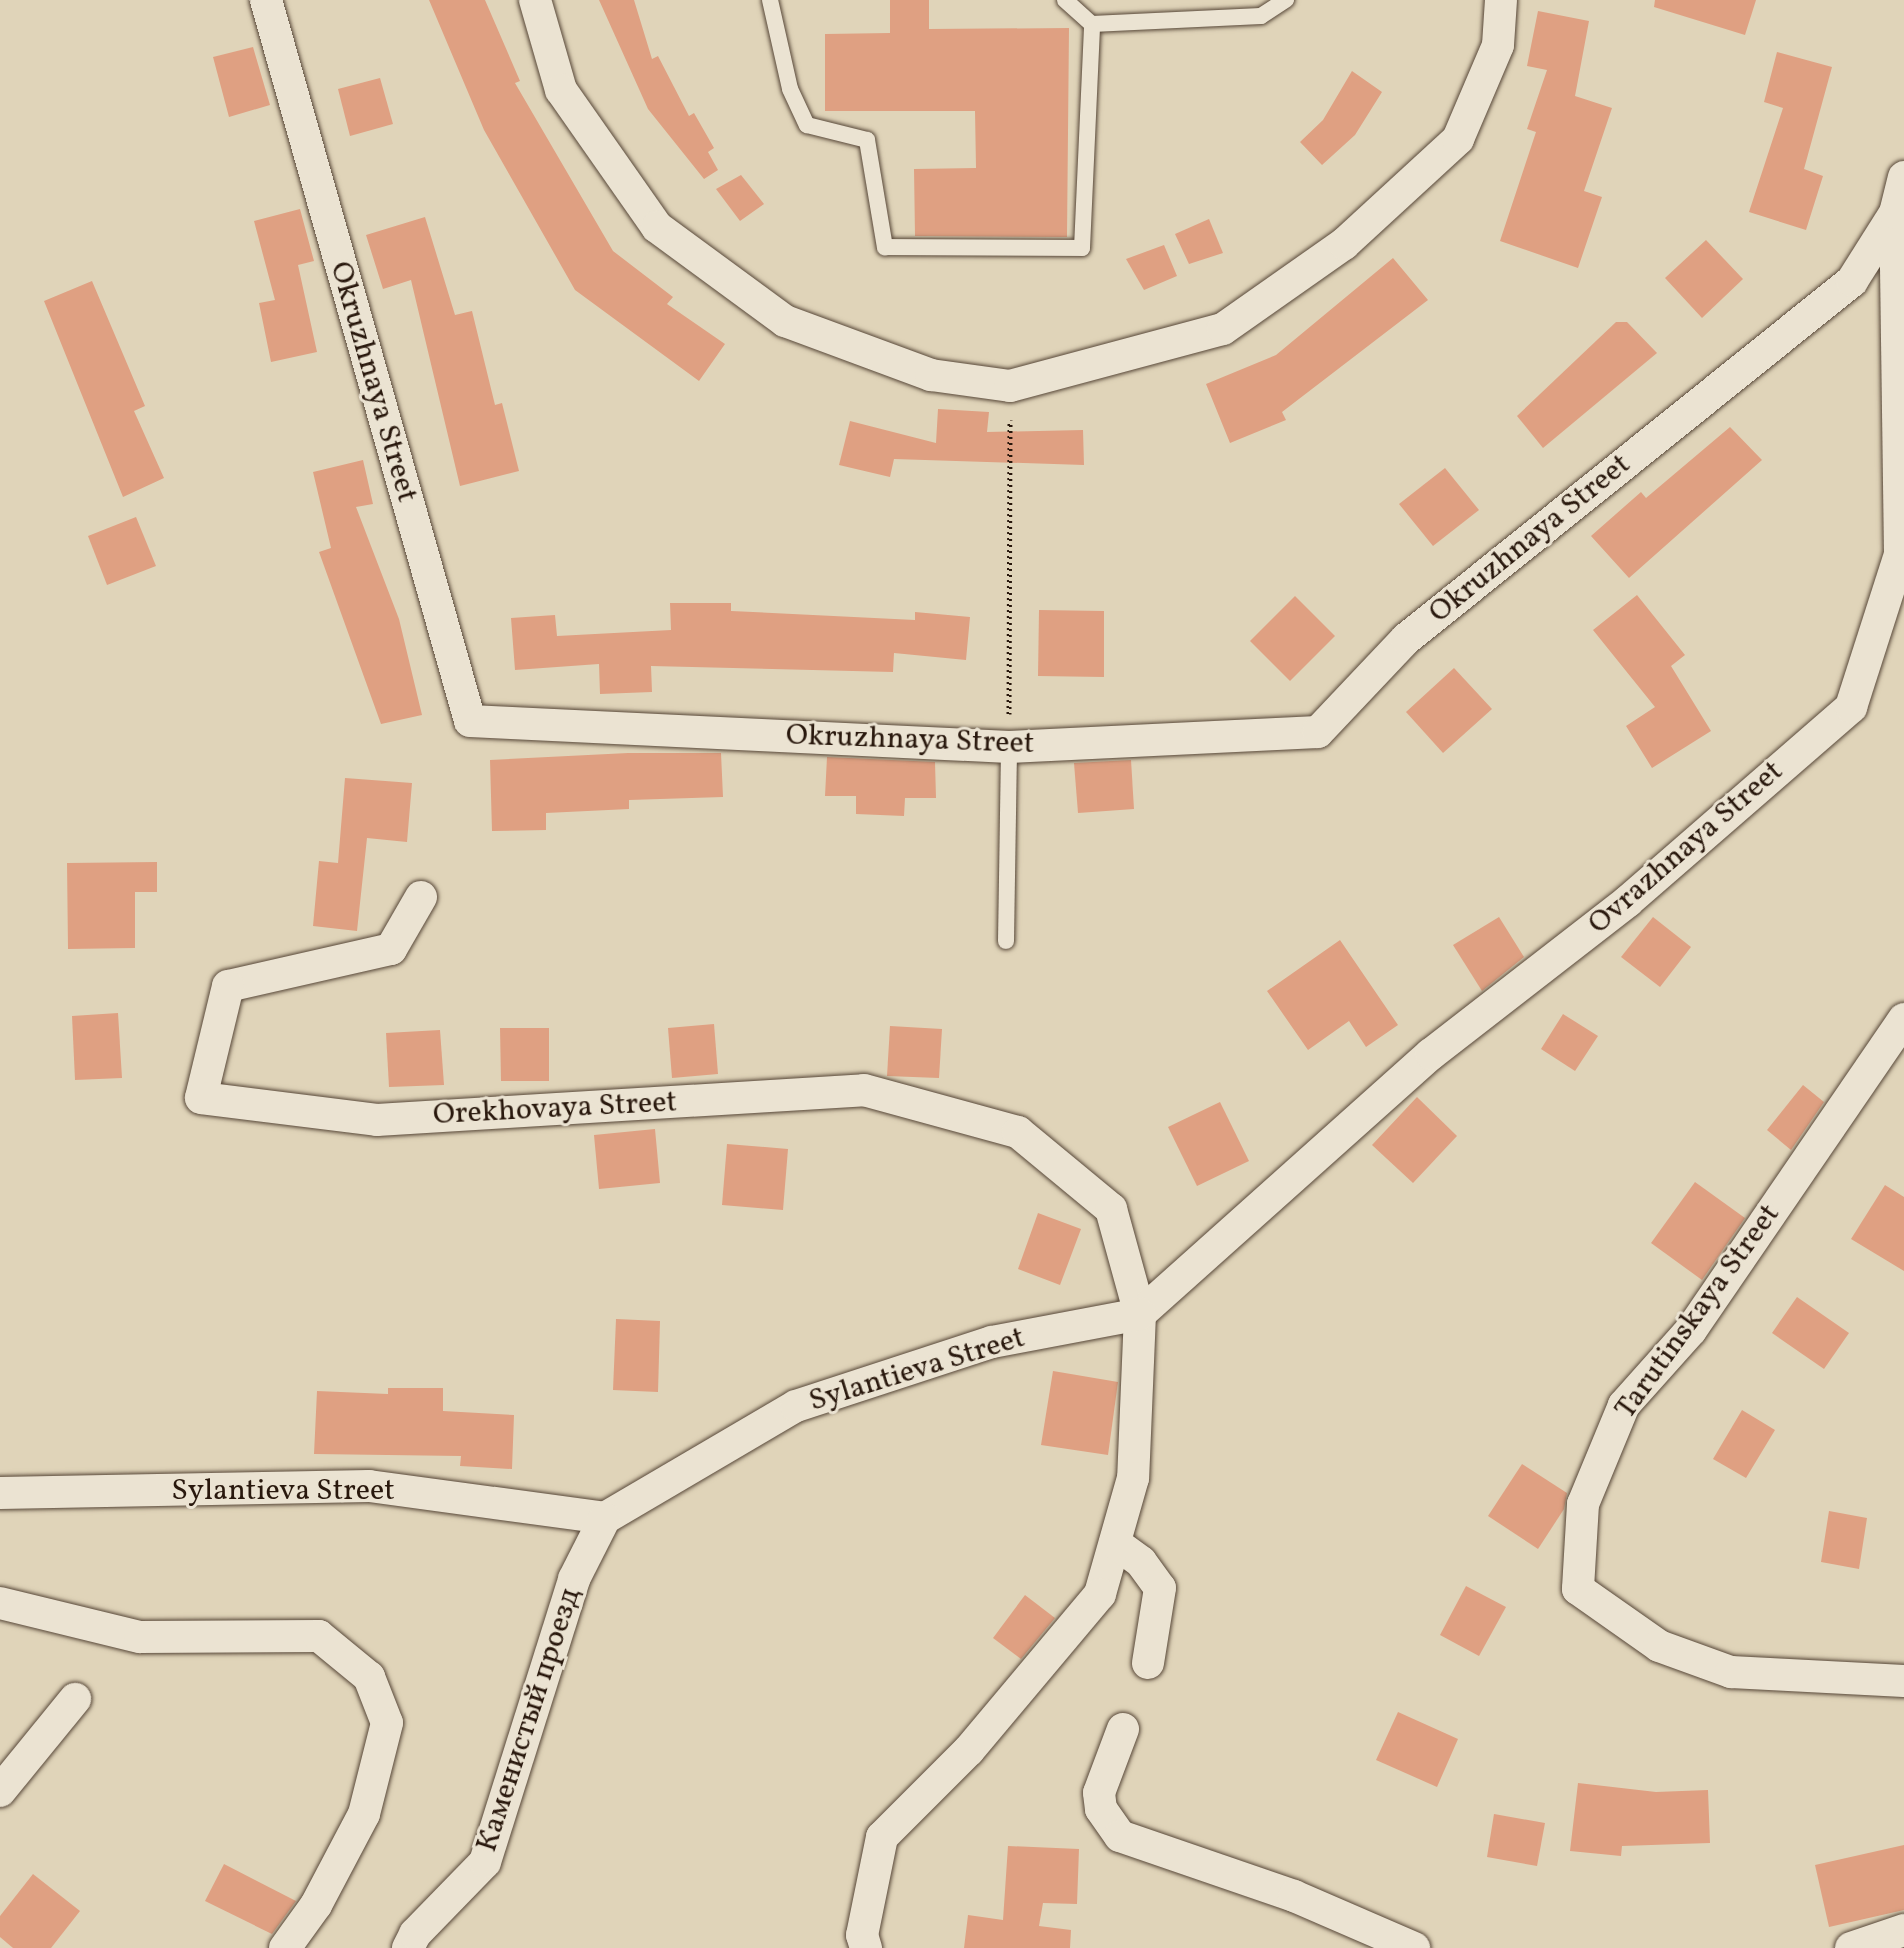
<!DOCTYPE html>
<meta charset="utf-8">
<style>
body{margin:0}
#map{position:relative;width:1904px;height:1948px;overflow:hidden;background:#e0d4b9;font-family:Vollkorn,serif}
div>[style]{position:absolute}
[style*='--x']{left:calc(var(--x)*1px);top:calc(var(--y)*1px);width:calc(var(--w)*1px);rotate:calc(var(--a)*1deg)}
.building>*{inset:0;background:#dfa082}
.path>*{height:5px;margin-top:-2.5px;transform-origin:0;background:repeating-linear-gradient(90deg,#29180d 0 2px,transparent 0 6px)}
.roads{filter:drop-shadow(0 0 2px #574738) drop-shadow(0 0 2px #574738)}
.service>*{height:16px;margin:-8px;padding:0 8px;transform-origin:8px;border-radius:8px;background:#ebe3d2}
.minor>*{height:32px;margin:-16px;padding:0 16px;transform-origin:16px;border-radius:16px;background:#ebe3d2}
span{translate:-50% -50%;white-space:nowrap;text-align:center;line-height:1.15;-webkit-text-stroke:6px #ebe3d2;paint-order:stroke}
.street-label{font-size:30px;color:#29180d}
</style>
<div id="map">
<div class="building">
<i style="clip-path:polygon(429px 0,485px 0,520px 81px,515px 83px,613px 251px,673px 297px,667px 304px,725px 344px,699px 381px,575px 290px,484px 130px)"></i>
<i style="clip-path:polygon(599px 0,634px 0,652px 59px,658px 56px,689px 116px,694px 113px,714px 148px,708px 152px,718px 170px,704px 179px,648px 109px)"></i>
<i style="clip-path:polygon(890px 0,929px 0,929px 29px,1069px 28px,1067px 237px,915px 236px,914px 169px,976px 168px,975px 111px,825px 111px,825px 34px,890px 33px)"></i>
<i style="clip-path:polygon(1655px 0,1756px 0,1745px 35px,1654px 7px)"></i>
<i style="clip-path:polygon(1538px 11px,1589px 21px,1575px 96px,1612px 108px,1584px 191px,1602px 197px,1578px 268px,1500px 241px,1536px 132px,1527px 129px,1547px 70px,1527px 66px)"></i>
<i style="clip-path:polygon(253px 47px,270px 105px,229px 117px,213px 57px)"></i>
<i style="clip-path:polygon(1777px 52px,1832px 67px,1804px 169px,1823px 176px,1806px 230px,1749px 212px,1783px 108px,1764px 102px)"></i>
<i style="clip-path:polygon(1352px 71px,1382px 92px,1355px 135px,1322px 165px,1300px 142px,1323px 120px)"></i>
<i style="clip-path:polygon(380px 78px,393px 124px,350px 136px,338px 89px)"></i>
<i style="clip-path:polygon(741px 175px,764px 204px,740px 221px,716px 189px)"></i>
<i style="clip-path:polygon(300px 209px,314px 261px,298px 265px,317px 352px,271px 362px,259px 303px,275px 300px,254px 221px)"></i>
<i style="clip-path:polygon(425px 217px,455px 315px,472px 311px,495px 405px,502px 403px,519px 471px,460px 486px,411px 280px,383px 289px,366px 235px)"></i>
<i style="clip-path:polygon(1209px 219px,1223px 253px,1189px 264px,1175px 234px)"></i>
<i style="clip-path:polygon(1706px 240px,1743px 279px,1702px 318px,1665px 278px)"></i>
<i style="clip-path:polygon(1164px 245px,1177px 276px,1144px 290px,1126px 259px)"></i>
<i style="clip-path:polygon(1393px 258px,1428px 300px,1282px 412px,1286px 420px,1230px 443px,1206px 384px,1276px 355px)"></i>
<i style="clip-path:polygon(92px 281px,145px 406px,134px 411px,164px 478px,123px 497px,44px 301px)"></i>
<i style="clip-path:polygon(1616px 322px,1627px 322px,1657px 353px,1543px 448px,1517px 416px)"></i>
<i style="clip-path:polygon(938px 409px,989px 412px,987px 432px,1083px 430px,1084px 465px,894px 459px,890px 477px,839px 465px,850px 421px,936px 443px)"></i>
<i style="clip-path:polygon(1730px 427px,1762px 460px,1629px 578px,1591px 536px,1641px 492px,1646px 498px)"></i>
<i style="clip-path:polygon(363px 460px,373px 504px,356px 507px,399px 619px,422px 715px,381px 724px,319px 552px,331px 548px,313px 472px)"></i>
<i style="clip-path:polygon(1445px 468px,1479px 510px,1433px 546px,1399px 504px)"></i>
<i style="clip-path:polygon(136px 517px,156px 566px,107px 585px,88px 536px)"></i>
<i style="clip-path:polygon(1637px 595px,1685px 655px,1671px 666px,1711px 731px,1652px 768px,1626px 726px,1655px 707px,1593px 630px)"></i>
<i style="clip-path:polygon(1295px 596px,1335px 636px,1290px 681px,1250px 641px)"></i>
<i style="clip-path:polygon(670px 603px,731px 603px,731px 611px,915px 620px,915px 612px,970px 617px,966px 660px,894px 653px,893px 672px,651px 666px,652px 692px,600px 694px,599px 664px,515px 670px,511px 618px,555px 615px,557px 636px,671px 630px)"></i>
<i style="clip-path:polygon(1039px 610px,1104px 611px,1104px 677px,1038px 676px)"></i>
<i style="clip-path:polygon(1454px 668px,1492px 709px,1443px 753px,1406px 712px)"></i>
<i style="clip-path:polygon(628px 753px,721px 753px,723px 797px,629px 800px,629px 809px,546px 813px,546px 830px,492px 831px,490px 760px)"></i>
<i style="clip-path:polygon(827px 757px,935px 762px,936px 798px,905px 798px,904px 816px,856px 814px,856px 796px,825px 796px)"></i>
<i style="clip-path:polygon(1131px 760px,1134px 809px,1078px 813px,1074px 763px)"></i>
<i style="clip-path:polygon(345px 778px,412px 783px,407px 842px,367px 838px,357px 931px,313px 926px,319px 861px,338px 863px)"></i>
<i style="clip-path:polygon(157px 862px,157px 892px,135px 892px,135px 948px,68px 949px,67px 863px)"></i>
<i style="clip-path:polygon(1499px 917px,1524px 957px,1482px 991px,1453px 945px)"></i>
<i style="clip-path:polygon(1653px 917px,1691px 947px,1660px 987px,1621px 957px)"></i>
<i style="clip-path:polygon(1340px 940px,1398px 1025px,1366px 1047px,1349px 1021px,1308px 1050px,1267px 991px)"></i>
<i style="clip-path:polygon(118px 1013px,122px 1078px,75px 1080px,72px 1016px)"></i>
<i style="clip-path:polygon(1563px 1014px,1598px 1036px,1575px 1071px,1541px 1049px)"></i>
<i style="clip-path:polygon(714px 1024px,718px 1074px,672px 1078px,668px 1028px)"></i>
<i style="clip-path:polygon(890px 1026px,942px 1029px,939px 1078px,887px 1076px)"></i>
<i style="clip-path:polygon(500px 1028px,549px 1028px,549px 1081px,501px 1081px)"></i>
<i style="clip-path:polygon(440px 1030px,444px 1085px,389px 1087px,386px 1033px)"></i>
<i style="clip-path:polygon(1803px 1085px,1824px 1102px,1791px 1150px,1767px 1130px)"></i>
<i style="clip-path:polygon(1417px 1097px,1457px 1136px,1413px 1183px,1372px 1145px)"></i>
<i style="clip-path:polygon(1220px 1102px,1249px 1161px,1197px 1186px,1168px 1127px)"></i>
<i style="clip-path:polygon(655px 1129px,660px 1183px,599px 1189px,594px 1135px)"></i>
<i style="clip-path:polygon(727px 1144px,788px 1149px,783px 1210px,722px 1205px)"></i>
<i style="clip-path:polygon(1695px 1182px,1745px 1218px,1702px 1280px,1651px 1243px)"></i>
<i style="clip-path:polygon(1885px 1185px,1904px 1197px,1904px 1271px,1851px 1239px)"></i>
<i style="clip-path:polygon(1038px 1213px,1081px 1229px,1060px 1285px,1018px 1269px)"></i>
<i style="clip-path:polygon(1797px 1297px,1849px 1333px,1824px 1369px,1772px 1333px)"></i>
<i style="clip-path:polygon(616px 1319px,660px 1321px,658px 1392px,613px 1390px)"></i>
<i style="clip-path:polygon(1053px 1371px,1118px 1382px,1108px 1455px,1041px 1445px)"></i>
<i style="clip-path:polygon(388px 1388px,443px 1388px,443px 1411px,514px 1415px,512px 1469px,460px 1466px,461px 1456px,314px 1454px,317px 1391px,388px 1394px)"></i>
<i style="clip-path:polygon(1742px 1410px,1775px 1430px,1746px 1478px,1713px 1459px)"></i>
<i style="clip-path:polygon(1522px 1464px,1567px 1493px,1564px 1509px,1538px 1549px,1488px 1516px)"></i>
<i style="clip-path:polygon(1829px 1511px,1867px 1518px,1859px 1569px,1821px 1562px)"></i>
<i style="clip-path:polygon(1466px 1586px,1506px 1607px,1479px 1656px,1440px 1635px)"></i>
<i style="clip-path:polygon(1025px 1595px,1055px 1618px,1021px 1659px,993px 1638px)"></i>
<i style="clip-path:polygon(1398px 1712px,1458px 1739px,1437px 1787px,1376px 1760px)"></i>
<i style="clip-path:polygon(1578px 1783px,1656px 1792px,1708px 1790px,1710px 1843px,1622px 1846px,1621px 1856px,1570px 1851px)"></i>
<i style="clip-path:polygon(1494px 1814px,1545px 1823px,1537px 1866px,1487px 1857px)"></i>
<i style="clip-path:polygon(1904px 1845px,1904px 1910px,1829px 1927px,1815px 1865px)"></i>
<i style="clip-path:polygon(1008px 1846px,1079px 1849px,1077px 1904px,1043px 1903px,1039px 1926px,1071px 1930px,1070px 1948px,964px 1948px,968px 1915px,1003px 1920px)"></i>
<i style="clip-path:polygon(224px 1864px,296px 1901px,272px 1934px,205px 1901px)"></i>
<i style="clip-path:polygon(33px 1874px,80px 1911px,51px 1948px,13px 1948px,0 1937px,0 1916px)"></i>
</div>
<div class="path">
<i style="--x:1009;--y:714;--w:294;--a:-89.8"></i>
</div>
<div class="roads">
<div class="service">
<i style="--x:770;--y:0;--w:91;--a:77.3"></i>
<i style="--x:790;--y:89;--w:40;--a:65"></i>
<i style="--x:807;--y:125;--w:62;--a:14"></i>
<i style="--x:867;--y:140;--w:109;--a:80.5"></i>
<i style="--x:885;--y:247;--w:197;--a:0.3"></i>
<i style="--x:1082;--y:248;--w:224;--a:-87.4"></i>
<i style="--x:1065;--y:0;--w:36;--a:42"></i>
<i style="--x:1092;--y:24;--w:169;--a:-2.7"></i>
<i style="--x:1261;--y:16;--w:30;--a:-33"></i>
<i style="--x:1006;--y:941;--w:194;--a:-89.1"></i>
</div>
<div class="minor">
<i style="--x:266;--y:0;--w:749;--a:74.2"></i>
<i style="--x:470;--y:721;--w:540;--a:2.76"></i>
<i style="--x:1009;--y:747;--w:309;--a:-2.8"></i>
<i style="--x:1318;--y:732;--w:128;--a:-46.6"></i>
<i style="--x:1406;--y:639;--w:572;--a:-38.75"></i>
<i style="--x:1852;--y:281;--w:80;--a:-57.7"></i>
<i style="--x:535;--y:0;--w:94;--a:73.9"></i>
<i style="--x:561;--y:90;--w:167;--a:55"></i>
<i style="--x:657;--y:227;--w:159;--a:36.3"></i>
<i style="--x:785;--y:321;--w:156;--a:20.3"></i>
<i style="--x:931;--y:375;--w:80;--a:7.9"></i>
<i style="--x:1010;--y:386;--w:220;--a:-15"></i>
<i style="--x:1223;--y:329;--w:148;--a:-35.1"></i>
<i style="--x:1344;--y:244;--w:155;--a:-42.6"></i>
<i style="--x:1458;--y:139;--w:102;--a:-66.9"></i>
<i style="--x:1498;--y:45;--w:45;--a:-86.2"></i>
<i style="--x:421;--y:897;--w:60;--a:120"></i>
<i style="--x:391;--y:949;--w:167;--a:167.2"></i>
<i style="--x:228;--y:986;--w:115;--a:103.6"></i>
<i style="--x:201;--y:1098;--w:177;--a:7.1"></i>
<i style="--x:377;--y:1120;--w:488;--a:-3.5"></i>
<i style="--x:864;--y:1090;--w:160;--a:15.3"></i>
<i style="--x:1018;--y:1132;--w:121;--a:39.6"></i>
<i style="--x:1111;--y:1209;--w:109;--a:74.6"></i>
<i style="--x:1140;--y:1314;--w:164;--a:92.4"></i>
<i style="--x:1133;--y:1478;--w:121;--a:105.9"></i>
<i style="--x:1100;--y:1594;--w:204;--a:130"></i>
<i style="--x:969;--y:1750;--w:123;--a:135"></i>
<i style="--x:882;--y:1837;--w:100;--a:101.5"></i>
<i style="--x:862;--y:1935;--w:14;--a:73"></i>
<i style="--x:1904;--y:1019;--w:377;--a:124.4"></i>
<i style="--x:1691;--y:1330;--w:101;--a:131.8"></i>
<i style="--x:1624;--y:1405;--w:107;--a:112.5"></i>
<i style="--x:1583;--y:1504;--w:85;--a:93.4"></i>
<i style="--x:1578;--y:1589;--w:99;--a:35.1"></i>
<i style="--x:1659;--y:1646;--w:77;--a:19.9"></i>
<i style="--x:1731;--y:1672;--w:173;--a:3"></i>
<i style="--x:1140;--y:1314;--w:390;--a:-41.8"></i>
<i style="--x:1431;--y:1054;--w:249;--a:-37.8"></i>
<i style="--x:1628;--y:901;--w:296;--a:-41"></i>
<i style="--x:1851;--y:707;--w:161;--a:-72.2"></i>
<i style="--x:1900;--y:554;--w:341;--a:-90.8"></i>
<i style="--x:1895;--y:213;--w:37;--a:-76"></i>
<i style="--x:0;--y:1493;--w:369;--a:-1.1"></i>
<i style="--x:369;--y:1486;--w:238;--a:7.7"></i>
<i style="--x:605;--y:1518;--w:221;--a:-30.4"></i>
<i style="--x:796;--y:1406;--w:206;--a:-18.1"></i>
<i style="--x:992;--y:1342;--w:151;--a:-10.7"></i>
<i style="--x:1115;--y:1543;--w:32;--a:36"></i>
<i style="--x:1141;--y:1562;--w:32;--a:54"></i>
<i style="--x:1160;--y:1588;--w:76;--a:99.1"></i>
<i style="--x:0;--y:1603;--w:144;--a:13.7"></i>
<i style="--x:140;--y:1637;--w:179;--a:-0.3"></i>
<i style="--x:319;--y:1636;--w:65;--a:39.4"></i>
<i style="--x:369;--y:1677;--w:49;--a:68.6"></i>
<i style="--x:387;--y:1723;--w:94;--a:104.2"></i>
<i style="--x:364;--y:1814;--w:103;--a:117.8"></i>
<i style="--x:316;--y:1905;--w:53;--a:125.8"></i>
<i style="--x:1123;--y:1729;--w:68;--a:110.6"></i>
<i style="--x:1099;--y:1793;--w:16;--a:83"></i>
<i style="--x:1101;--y:1809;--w:33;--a:55"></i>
<i style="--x:1120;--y:1836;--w:184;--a:19"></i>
<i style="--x:1294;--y:1896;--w:131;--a:23.4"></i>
<i style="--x:0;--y:1791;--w:119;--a:-50.8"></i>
<i style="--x:408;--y:1948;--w:16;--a:-63"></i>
<i style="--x:415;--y:1934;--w:100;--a:-45.8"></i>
<i style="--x:485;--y:1862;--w:297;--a:-72.5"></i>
<i style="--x:574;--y:1579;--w:68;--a:-63.1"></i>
<i style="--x:1851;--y:1948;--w:56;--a:-18.8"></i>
</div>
</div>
<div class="street-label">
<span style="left:373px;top:382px;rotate:74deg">Okruzhnaya Street</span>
<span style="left:1530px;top:539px;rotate:-39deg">Okruzhnaya Street</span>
<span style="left:910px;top:740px;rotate:2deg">Okruzhnaya Street</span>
<span style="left:1686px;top:848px;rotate:-41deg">Ovrazhnaya Street</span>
<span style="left:555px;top:1109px;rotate:-3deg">Orekhovaya Street</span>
<span style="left:1698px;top:1312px;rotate:-54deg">Tarutinskaya Street</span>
<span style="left:917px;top:1370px;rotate:-17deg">Sylantieva Street</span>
<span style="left:283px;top:1491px">Sylantieva Street</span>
<span style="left:529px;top:1720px;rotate:-72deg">Каменистый проезд</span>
</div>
</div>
